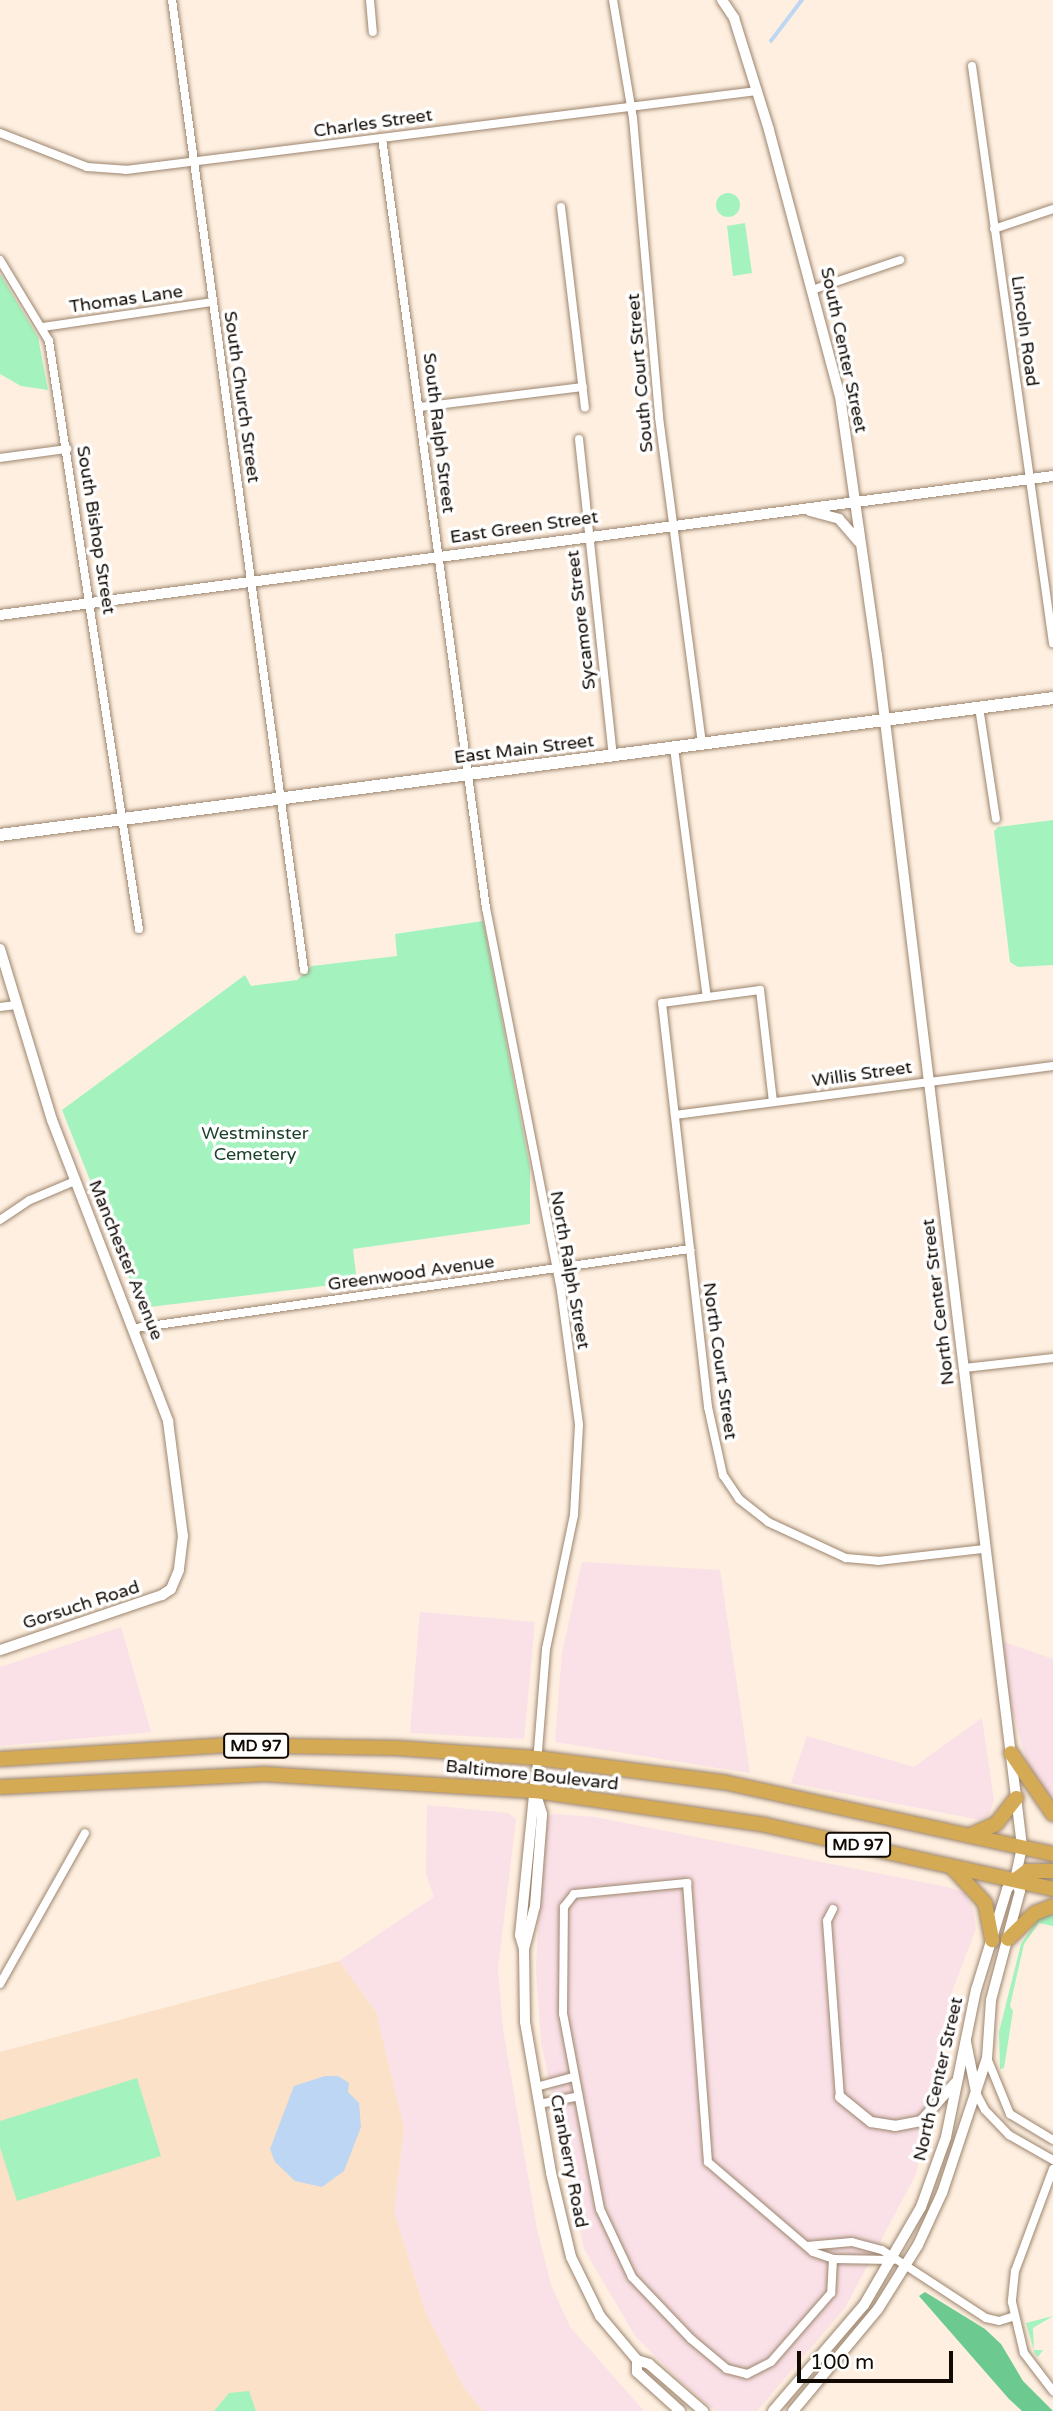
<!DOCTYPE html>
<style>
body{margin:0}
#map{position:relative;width:1053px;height:2411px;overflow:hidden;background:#feefe0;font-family:"Varela Round",sans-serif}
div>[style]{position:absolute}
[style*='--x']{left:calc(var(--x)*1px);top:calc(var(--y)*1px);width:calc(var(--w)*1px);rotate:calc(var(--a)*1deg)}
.commercial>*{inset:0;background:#fae0e7}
.built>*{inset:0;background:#fae1c8}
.green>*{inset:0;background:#a4f3bf}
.round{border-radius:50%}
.forest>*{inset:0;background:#6cc990}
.water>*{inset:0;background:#bcd6f3}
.stream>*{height:3.5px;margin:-1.75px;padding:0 1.75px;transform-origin:1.75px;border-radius:1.75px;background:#bcd6f3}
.roads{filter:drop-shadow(0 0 2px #9c856e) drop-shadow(0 0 2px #9c856e)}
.minor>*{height:8px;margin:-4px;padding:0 4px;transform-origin:4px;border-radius:4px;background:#fff}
.tertiary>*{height:10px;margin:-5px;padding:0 5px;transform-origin:5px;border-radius:5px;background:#fff}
.secondary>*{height:12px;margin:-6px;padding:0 6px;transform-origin:6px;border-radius:6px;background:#fff}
.trunk>*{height:14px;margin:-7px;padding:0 7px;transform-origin:7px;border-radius:7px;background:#d4aa54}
span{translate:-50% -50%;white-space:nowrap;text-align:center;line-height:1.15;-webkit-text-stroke:7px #fff;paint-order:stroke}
.shield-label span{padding:2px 5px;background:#fff;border:2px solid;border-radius:5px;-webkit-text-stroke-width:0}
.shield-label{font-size:16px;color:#110903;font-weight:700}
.street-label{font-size:18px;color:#110903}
.park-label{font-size:18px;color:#1b422b}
.scale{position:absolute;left:797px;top:2351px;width:156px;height:32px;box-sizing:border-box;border:4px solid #110903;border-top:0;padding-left:9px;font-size:21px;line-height:24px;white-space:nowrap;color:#110903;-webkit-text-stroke:5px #fff;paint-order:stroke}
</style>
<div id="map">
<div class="commercial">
<i style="clip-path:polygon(582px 1562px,720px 1570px,750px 1773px,555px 1742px,562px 1653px)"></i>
<i style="clip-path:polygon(420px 1612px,535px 1622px,524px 1739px,410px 1733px)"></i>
<i style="clip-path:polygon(121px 1627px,151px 1732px,0 1746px,0 1667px)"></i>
<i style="clip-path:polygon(999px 1640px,1053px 1659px,1053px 1806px,1036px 1788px,1023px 1749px,1000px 1667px)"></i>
<i style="clip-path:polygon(982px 1718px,994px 1801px,988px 1816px,980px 1820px,791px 1783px,807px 1736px,914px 1767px)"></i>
<i style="clip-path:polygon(427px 1805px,508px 1813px,516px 1819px,498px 1969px,503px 2029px,537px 2229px,551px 2285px,570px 2327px,644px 2411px,483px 2411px,463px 2386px,426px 2313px,394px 2212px,404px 2128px,376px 2012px,339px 1961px,434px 1897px,426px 1874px)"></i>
<i style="clip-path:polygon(553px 1814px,595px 1817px,947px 1887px,965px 1893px,973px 1909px,976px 1929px,950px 1997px,916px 2174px,845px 2308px,757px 2411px,715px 2411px,677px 2378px,635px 2336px,584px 2249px,541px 2042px,536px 1969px,542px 1838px,546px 1819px)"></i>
</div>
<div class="built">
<i style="clip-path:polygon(339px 1961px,376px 2012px,404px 2128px,394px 2212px,426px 2313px,463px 2386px,483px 2411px,0 2411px,0 2052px)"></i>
</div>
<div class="green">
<i class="round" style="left:716px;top:193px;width:24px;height:24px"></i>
<i style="clip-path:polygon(745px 223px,752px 273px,733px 276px,727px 226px)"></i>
<i style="clip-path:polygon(0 274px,38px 337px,48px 390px,21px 386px,0 374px)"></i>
<i style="clip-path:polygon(1053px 820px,1053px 965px,1018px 967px,1010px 962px,994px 831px,998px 827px)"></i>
<i style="clip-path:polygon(483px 921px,530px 1168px,530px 1224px,353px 1249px,357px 1282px,141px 1308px,62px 1110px,245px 975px,251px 986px,297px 980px,312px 966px,397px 956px,395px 934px)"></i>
<i style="clip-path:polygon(1053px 1911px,1053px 1926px,1039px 1923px,1024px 1944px,1010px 2006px,1013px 2011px,1004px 2068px,1000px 2069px,999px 2032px,1021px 1944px,1040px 1916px)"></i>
<i style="clip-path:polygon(137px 2078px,161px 2156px,17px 2201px,0 2147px,0 2121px)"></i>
<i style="clip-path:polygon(1053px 2316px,1033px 2328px,1034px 2350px,1043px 2350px,1038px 2357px,1035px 2354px,1026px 2323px)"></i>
<i style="clip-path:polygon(249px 2391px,256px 2411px,214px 2411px,229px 2393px)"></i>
</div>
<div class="forest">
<i style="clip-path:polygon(925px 2292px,985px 2329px,1001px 2344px,1023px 2381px,1053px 2411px,1022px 2411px,1009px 2399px,919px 2296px)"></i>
</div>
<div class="water">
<i style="clip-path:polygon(325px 2076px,338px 2076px,349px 2083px,348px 2092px,359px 2103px,361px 2127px,344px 2171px,322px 2187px,295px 2181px,275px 2162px,270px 2149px,294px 2086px)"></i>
</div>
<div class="stream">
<i style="--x:771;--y:41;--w:51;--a:-52.9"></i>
</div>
<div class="roads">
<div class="minor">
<i style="--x:172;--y:0;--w:979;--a:82.25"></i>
<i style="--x:370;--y:0;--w:32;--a:85"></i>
<i style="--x:613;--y:0;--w:120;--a:80.4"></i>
<i style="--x:633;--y:118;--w:300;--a:85"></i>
<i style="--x:659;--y:417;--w:330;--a:82.5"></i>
<i style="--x:972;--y:66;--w:583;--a:82.01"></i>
<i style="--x:0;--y:133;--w:93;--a:21.3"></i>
<i style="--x:87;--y:167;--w:39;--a:4"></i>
<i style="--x:126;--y:170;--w:636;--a:-7.14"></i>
<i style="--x:382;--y:138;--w:777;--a:82.31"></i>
<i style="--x:486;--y:908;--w:390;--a:78.9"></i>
<i style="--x:561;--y:1291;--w:135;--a:82.3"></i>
<i style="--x:579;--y:1425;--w:90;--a:93.2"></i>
<i style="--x:574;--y:1515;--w:137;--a:101.8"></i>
<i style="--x:546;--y:1649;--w:126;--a:94.5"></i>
<i style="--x:561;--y:207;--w:202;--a:83.2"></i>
<i style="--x:994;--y:229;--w:62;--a:-18.7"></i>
<i style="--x:0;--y:260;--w:95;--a:58.8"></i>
<i style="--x:49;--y:341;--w:595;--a:81.3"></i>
<i style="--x:815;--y:289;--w:90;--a:-18.8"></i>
<i style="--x:43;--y:327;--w:172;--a:-8.4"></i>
<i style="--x:420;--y:407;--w:164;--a:-7"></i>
<i style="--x:579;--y:439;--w:318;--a:83.9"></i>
<i style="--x:0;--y:458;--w:68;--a:-7.7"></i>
<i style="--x:979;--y:707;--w:113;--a:81.4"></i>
<i style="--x:674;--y:748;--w:251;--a:82.5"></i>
<i style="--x:0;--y:1007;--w:16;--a:-7"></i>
<i style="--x:773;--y:1102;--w:113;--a:-96.6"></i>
<i style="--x:760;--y:990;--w:99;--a:172.4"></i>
<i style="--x:662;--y:1003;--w:407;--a:83.5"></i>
<i style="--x:708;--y:1407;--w:70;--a:77.6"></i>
<i style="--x:723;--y:1475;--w:29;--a:56"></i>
<i style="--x:739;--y:1499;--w:37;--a:38"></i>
<i style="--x:768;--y:1522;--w:86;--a:24.8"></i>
<i style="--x:846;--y:1558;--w:32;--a:5"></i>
<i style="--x:878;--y:1561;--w:107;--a:-6.5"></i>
<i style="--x:675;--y:1115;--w:381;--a:-7.4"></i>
<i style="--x:0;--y:1220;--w:36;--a:-34"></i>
<i style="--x:30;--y:1200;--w:49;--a:-22.9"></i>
<i style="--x:136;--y:1328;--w:560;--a:-8.12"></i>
<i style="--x:964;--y:1368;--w:90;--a:-6.4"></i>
<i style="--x:833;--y:1909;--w:13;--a:117"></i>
<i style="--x:827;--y:1921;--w:176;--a:85.8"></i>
<i style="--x:0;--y:1984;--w:173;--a:-60.6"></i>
<i style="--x:987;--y:2058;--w:61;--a:67.7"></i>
<i style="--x:1010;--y:2114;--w:50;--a:31.2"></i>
<i style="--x:536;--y:2087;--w:39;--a:-15"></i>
<i style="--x:976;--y:2093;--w:19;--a:62"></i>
<i style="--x:985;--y:2110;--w:35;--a:46"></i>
<i style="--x:1009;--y:2135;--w:51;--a:29.6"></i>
<i style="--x:539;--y:2104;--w:38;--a:-11"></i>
<i style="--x:1053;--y:2169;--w:109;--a:110.4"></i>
<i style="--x:1015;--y:2271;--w:31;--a:96"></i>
<i style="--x:1012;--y:2302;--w:52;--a:76.8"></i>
<i style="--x:1024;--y:2353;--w:48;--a:52.7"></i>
<i style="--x:807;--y:2246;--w:45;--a:-5.1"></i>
<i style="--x:852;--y:2242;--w:31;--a:15"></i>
<i style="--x:882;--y:2250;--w:124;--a:33.2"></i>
<i style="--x:986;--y:2318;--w:13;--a:13"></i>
<i style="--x:999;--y:2321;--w:14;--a:-17"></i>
<i style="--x:833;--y:2259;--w:34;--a:93"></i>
<i style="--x:831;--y:2293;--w:91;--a:131"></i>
<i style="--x:771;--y:2362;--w:27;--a:153"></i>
<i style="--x:747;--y:2374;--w:21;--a:-166"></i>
<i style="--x:727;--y:2369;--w:47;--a:-140.2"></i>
<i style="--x:691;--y:2339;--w:86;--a:-133.6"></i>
<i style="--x:632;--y:2277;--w:75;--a:-115.2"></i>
<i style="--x:600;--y:2209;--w:198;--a:-100.7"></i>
<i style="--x:563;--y:2014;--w:107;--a:-89.5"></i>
<i style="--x:564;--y:1907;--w:16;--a:-52"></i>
<i style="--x:574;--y:1894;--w:114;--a:-5.6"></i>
<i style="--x:687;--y:1883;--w:280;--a:85.7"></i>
<i style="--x:708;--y:2162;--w:138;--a:40.6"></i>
<i style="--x:813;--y:2252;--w:21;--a:19"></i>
<i style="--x:833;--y:2259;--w:60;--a:1"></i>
</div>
<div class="tertiary">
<i style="--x:722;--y:0;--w:22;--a:56"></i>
<i style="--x:734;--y:18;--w:117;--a:72.6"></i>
<i style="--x:769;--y:130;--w:275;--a:75.1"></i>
<i style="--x:840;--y:396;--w:262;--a:81.9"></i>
<i style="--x:877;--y:655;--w:1201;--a:83.06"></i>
<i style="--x:1022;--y:1847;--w:34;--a:102"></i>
<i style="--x:1015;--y:1880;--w:12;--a:66"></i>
<i style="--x:1020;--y:1891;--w:113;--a:104.9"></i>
<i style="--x:991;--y:2000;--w:58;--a:93.9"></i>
<i style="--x:987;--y:2058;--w:142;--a:108.4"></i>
<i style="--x:942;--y:2193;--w:57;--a:114.8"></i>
<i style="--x:918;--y:2245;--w:75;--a:122"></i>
<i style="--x:878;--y:2309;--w:133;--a:129.8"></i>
<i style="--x:810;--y:511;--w:30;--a:15"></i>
<i style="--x:839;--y:519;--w:30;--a:49"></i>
<i style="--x:0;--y:615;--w:1062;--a:-7.52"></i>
<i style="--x:0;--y:949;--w:179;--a:73.1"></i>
<i style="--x:52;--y:1120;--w:323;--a:68.9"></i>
<i style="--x:168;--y:1421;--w:116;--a:82.6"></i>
<i style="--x:183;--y:1536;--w:34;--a:97"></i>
<i style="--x:179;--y:1570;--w:21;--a:113"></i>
<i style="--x:171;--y:1589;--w:11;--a:146"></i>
<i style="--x:162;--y:1595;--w:171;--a:161.2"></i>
<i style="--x:536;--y:1775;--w:161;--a:95.7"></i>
<i style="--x:520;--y:1935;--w:15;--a:74"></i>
<i style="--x:524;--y:1949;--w:73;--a:89.2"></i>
<i style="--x:525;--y:2022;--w:153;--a:80.2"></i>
<i style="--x:551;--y:2173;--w:86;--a:76.6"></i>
<i style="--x:571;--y:2257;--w:66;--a:63.8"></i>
<i style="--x:600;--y:2316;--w:57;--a:49.9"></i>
<i style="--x:637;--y:2360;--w:13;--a:18"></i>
<i style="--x:649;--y:2364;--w:72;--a:41"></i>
<i style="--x:524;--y:1949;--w:44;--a:-75.7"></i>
<i style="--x:535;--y:1906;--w:92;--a:-85.6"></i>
<i style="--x:542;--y:1814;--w:21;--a:-107"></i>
<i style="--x:966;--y:2042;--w:51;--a:78.7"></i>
<i style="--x:840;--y:2097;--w:40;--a:39"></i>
<i style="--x:871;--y:2122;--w:24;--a:9"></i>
<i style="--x:895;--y:2126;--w:26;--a:-11"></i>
<i style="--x:921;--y:2121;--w:51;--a:-48.2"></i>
<i style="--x:637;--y:2360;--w:12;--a:90"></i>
<i style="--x:637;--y:2372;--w:58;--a:42.2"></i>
<i style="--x:773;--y:2411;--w:140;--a:-49.4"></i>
<i style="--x:864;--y:2305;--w:113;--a:-59.8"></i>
<i style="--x:921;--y:2207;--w:74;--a:-70.3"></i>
<i style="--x:946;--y:2137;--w:150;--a:-78.5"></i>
<i style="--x:976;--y:1990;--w:106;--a:-72.9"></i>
<i style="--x:1007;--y:1889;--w:12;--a:-48"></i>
</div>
<div class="secondary">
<i style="--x:0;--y:835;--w:1062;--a:-7.41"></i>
</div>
<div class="trunk">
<i style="--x:1011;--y:1753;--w:74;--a:55.5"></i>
<i style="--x:0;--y:1759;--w:229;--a:-3.5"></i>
<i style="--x:229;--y:1745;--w:168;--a:1"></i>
<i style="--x:397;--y:1748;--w:140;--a:4.1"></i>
<i style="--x:537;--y:1758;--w:188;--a:7.4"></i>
<i style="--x:723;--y:1782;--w:338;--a:12.3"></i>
<i style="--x:0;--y:1787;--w:263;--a:-2.8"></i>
<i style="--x:263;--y:1774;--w:274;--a:3.6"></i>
<i style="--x:536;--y:1791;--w:232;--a:8.4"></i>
<i style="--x:765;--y:1825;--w:295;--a:12.5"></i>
<i style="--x:971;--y:1835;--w:27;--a:-24"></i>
<i style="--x:996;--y:1824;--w:33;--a:-52"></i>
<i style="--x:952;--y:1867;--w:49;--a:47.5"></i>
<i style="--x:985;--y:1903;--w:38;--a:79"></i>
<i style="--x:1015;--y:1880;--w:15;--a:-37"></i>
<i style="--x:1027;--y:1871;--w:26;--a:0"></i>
<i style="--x:1008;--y:1939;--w:37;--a:-44"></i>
<i style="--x:1035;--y:1913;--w:19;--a:-21"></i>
</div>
</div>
<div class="shield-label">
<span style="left:256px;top:1746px">MD 97</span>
<span style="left:858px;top:1845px">MD 97</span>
</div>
<div class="street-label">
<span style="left:373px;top:123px;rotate:-8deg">Charles Street</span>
<span style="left:126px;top:299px;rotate:-8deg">Thomas Lane</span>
<span style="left:1025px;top:331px;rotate:82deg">Lincoln Road</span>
<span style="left:844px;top:350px;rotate:78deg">South Center Street</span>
<span style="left:640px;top:373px;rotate:-95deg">South Court Street</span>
<span style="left:242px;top:397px;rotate:82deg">South Church Street</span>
<span style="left:439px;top:433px;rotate:83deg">South Ralph Street</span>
<span style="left:524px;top:527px;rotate:-8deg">East Green Street</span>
<span style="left:96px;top:530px;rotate:81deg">South Bishop Street</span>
<span style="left:581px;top:620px;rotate:-97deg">Sycamore Street</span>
<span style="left:524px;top:749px;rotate:-7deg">East Main Street</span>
<span style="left:862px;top:1074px;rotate:-8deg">Willis Street</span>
<span style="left:126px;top:1260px;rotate:68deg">Manchester Avenue</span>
<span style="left:570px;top:1270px;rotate:80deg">North Ralph Street</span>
<span style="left:411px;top:1273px;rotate:-8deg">Greenwood Avenue</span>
<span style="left:938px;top:1302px;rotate:-97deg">North Center Street</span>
<span style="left:720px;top:1361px;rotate:82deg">North Court Street</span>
<span style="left:81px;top:1605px;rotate:-18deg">Gorsuch Road</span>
<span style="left:532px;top:1775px;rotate:6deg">Baltimore Boulevard</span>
<span style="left:938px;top:2079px;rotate:-77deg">North Center Street</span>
<span style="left:569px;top:2161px;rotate:79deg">Cranberry Road</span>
</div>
<div class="park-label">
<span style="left:255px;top:1144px">Westminster<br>Cemetery</span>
</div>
<div class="scale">100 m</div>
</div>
